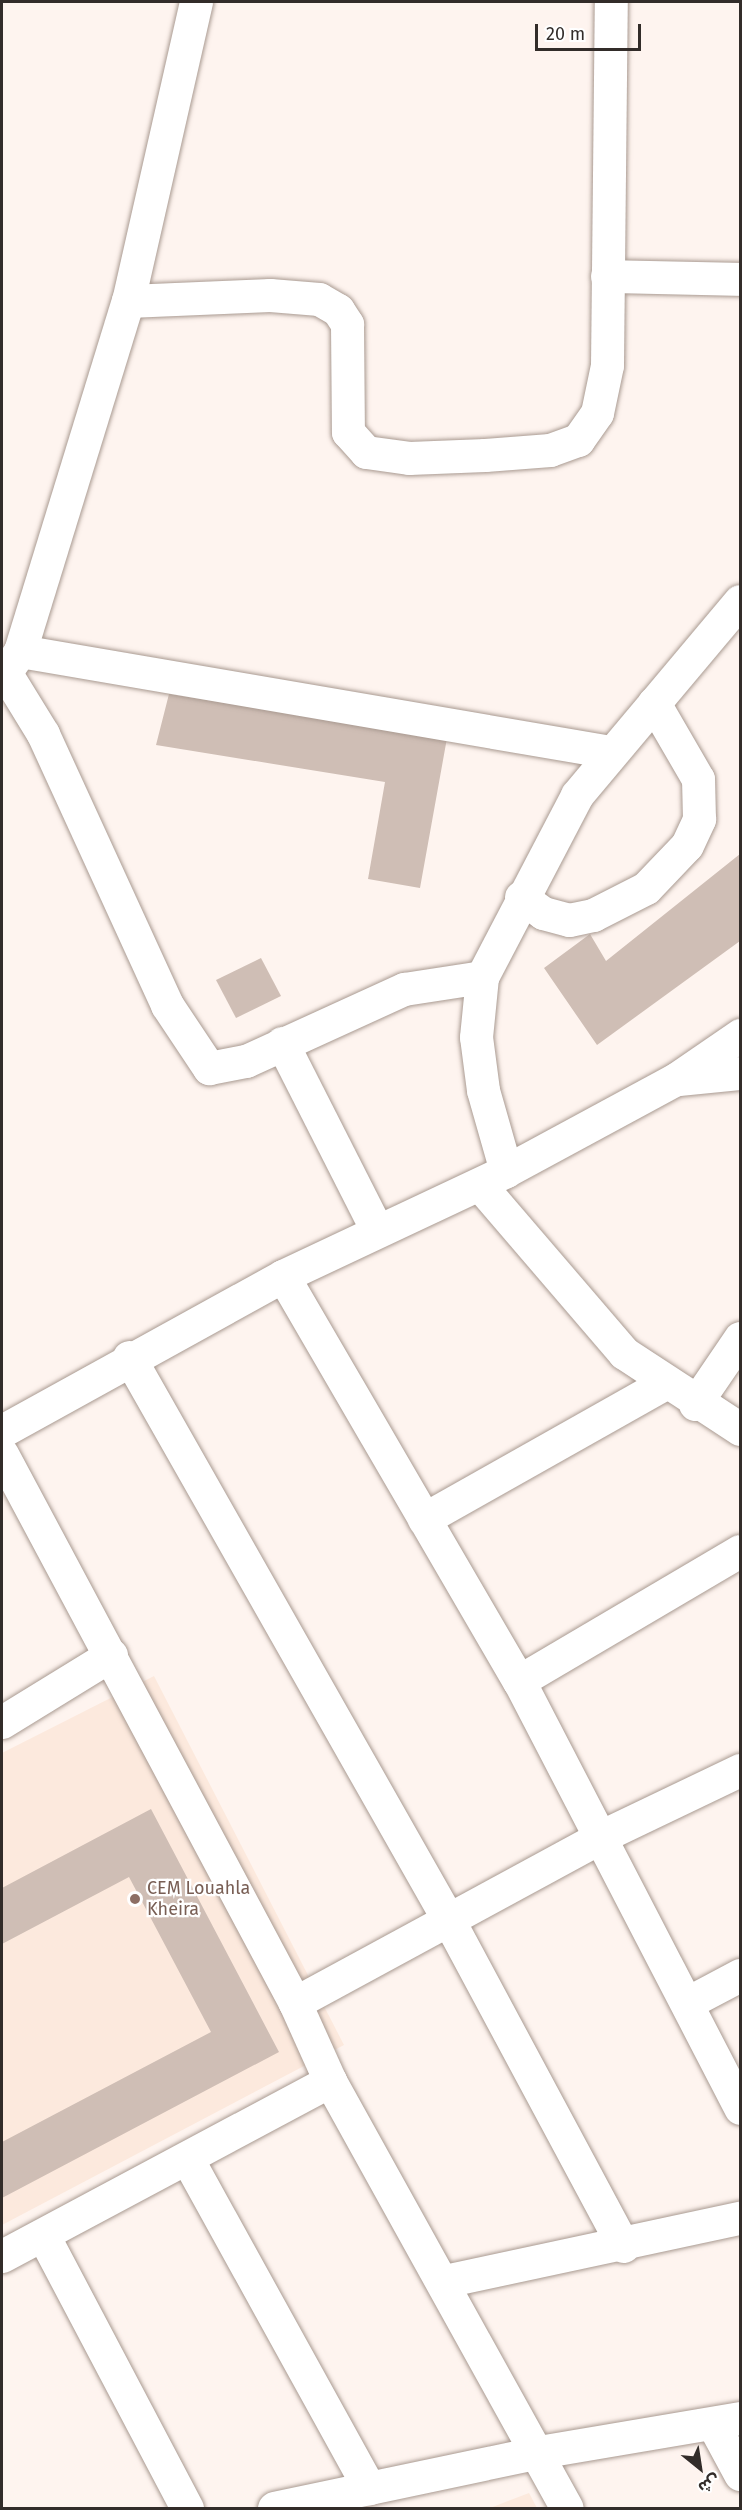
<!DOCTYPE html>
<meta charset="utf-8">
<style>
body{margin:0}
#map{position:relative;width:742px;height:2510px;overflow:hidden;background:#fef4ef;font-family:"Fira Sans","Noto Sans Arabic",sans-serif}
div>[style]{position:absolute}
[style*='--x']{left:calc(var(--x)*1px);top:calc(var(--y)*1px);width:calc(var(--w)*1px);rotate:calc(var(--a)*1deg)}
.built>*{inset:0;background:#fce9dd}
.building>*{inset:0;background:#cfbeb5}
.roads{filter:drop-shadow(0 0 2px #a99a91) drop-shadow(0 0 2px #a99a91)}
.minor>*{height:33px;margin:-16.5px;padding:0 16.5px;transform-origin:16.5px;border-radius:16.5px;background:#fff}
.dots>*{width:16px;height:16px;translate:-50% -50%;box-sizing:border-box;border:3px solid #fff;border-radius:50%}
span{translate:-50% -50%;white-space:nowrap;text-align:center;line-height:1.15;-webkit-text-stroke:4.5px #fff;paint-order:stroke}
.education-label{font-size:18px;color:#785e54}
.left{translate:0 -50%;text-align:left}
.frame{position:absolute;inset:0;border:3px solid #322c29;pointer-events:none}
.north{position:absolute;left:670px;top:2438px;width:60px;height:60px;-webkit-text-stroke:4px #fff;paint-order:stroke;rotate:150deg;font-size:16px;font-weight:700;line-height:24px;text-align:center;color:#322c29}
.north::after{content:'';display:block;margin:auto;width:21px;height:27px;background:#322c29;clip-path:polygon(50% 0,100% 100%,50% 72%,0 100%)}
.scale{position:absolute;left:535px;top:24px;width:106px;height:27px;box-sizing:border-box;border:3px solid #322c29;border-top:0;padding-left:8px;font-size:18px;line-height:21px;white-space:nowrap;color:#322c29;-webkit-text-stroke:4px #fff;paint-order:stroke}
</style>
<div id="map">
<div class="built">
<i style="clip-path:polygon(154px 1676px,344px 2045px,2px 2225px,2px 1753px)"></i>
<i style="clip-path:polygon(529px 2493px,537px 2508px,490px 2508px)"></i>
</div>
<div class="building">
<i style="clip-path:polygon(169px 694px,447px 738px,420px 888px,368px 879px,385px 782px,156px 745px)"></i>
<i style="clip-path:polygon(740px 854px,740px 941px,597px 1045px,544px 968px,590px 934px,606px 961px)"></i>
<i style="clip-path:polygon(261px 958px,281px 996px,236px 1018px,216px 980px)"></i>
<i style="clip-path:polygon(151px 1809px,279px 2052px,2px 2198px,2px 2142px,211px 2032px,129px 1877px,2px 1944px,2px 1888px)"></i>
</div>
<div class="roads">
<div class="minor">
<i style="--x:607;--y:276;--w:133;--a:1.3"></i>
<i style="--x:128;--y:301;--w:142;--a:-2.4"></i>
<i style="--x:270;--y:295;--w:49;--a:4.7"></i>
<i style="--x:319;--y:299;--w:22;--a:30"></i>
<i style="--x:338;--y:310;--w:17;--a:57"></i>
<i style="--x:347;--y:324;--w:108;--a:89.5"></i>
<i style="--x:348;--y:432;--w:27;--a:48"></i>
<i style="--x:366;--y:452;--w:43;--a:7.9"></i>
<i style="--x:409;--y:458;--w:76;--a:-2.3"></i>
<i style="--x:485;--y:455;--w:65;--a:-4.4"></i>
<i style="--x:550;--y:450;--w:30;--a:-20"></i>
<i style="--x:578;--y:440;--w:33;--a:-55"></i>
<i style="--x:597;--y:413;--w:49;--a:-78.2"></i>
<i style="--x:607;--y:365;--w:363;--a:-89.4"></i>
<i style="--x:20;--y:651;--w:599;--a:9.71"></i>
<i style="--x:5;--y:672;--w:73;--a:58.5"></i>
<i style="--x:43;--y:734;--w:298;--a:65.4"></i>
<i style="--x:167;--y:1005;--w:76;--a:56.3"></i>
<i style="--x:209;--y:1068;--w:38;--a:-11"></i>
<i style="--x:246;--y:1061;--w:174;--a:-24.5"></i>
<i style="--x:404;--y:989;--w:79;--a:-8.7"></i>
<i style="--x:2;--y:677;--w:32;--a:-55"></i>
<i style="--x:20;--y:651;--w:366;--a:-72.9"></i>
<i style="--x:128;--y:301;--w:307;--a:-77.2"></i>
<i style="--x:521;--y:897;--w:27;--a:36"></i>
<i style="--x:543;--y:913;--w:27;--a:15"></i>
<i style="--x:569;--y:920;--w:25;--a:-12"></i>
<i style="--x:593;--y:915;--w:59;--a:-27"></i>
<i style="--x:646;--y:888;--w:59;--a:-46.4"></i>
<i style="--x:687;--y:845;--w:29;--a:-65"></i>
<i style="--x:699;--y:819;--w:40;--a:-91.4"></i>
<i style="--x:698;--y:779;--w:88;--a:-120.1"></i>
<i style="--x:282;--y:1043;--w:210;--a:63.1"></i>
<i style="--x:680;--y:1079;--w:60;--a:-5.7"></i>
<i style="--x:506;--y:1171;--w:84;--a:-105.9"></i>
<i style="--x:483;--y:1090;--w:53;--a:-97.5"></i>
<i style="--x:476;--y:1037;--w:60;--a:-84.3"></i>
<i style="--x:482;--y:977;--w:205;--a:-62.4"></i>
<i style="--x:577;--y:795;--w:253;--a:-50"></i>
<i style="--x:480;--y:1185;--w:221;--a:49.4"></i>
<i style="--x:624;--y:1353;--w:139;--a:33.2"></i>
<i style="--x:283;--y:1276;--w:469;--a:59.8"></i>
<i style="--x:519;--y:1681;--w:481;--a:62.6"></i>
<i style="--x:129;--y:1357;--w:646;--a:60.42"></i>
<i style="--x:448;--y:1919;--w:371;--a:61.8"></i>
<i style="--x:695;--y:1404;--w:80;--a:-55.7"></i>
<i style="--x:2;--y:1431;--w:321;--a:-28.9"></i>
<i style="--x:283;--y:1276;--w:246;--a:-25.2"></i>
<i style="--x:506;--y:1171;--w:193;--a:-28.4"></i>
<i style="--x:676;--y:1079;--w:78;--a:-34.5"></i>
<i style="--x:2;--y:1454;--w:622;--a:61.91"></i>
<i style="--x:295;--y:2003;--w:85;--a:65.8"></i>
<i style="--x:330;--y:2081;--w:488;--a:61"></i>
<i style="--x:424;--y:1519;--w:277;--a:-29.4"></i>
<i style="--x:519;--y:1681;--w:256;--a:-30.5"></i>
<i style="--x:2;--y:1722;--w:128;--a:-31.6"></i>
<i style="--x:689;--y:2002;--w:58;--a:-27.9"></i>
<i style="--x:295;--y:2003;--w:349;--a:-28.5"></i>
<i style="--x:602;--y:1836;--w:153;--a:-25.6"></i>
<i style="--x:188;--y:2160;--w:375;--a:61.1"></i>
<i style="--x:43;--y:2235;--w:309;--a:62.2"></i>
<i style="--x:2;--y:2256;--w:372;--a:-28.1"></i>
<i style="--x:445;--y:2281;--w:302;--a:-12.1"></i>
<i style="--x:713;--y:2424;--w:57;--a:61.6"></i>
<i style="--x:274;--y:2508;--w:271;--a:-11.9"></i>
<i style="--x:539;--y:2452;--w:204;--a:-9.6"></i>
</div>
</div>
<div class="dots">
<i style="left:135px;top:1899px;background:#8d6e63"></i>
</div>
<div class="education-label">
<span class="left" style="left:147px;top:1899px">CEM Louahla<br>Kheira</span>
</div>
<div class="frame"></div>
<div class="north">ش</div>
<div class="scale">20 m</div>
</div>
